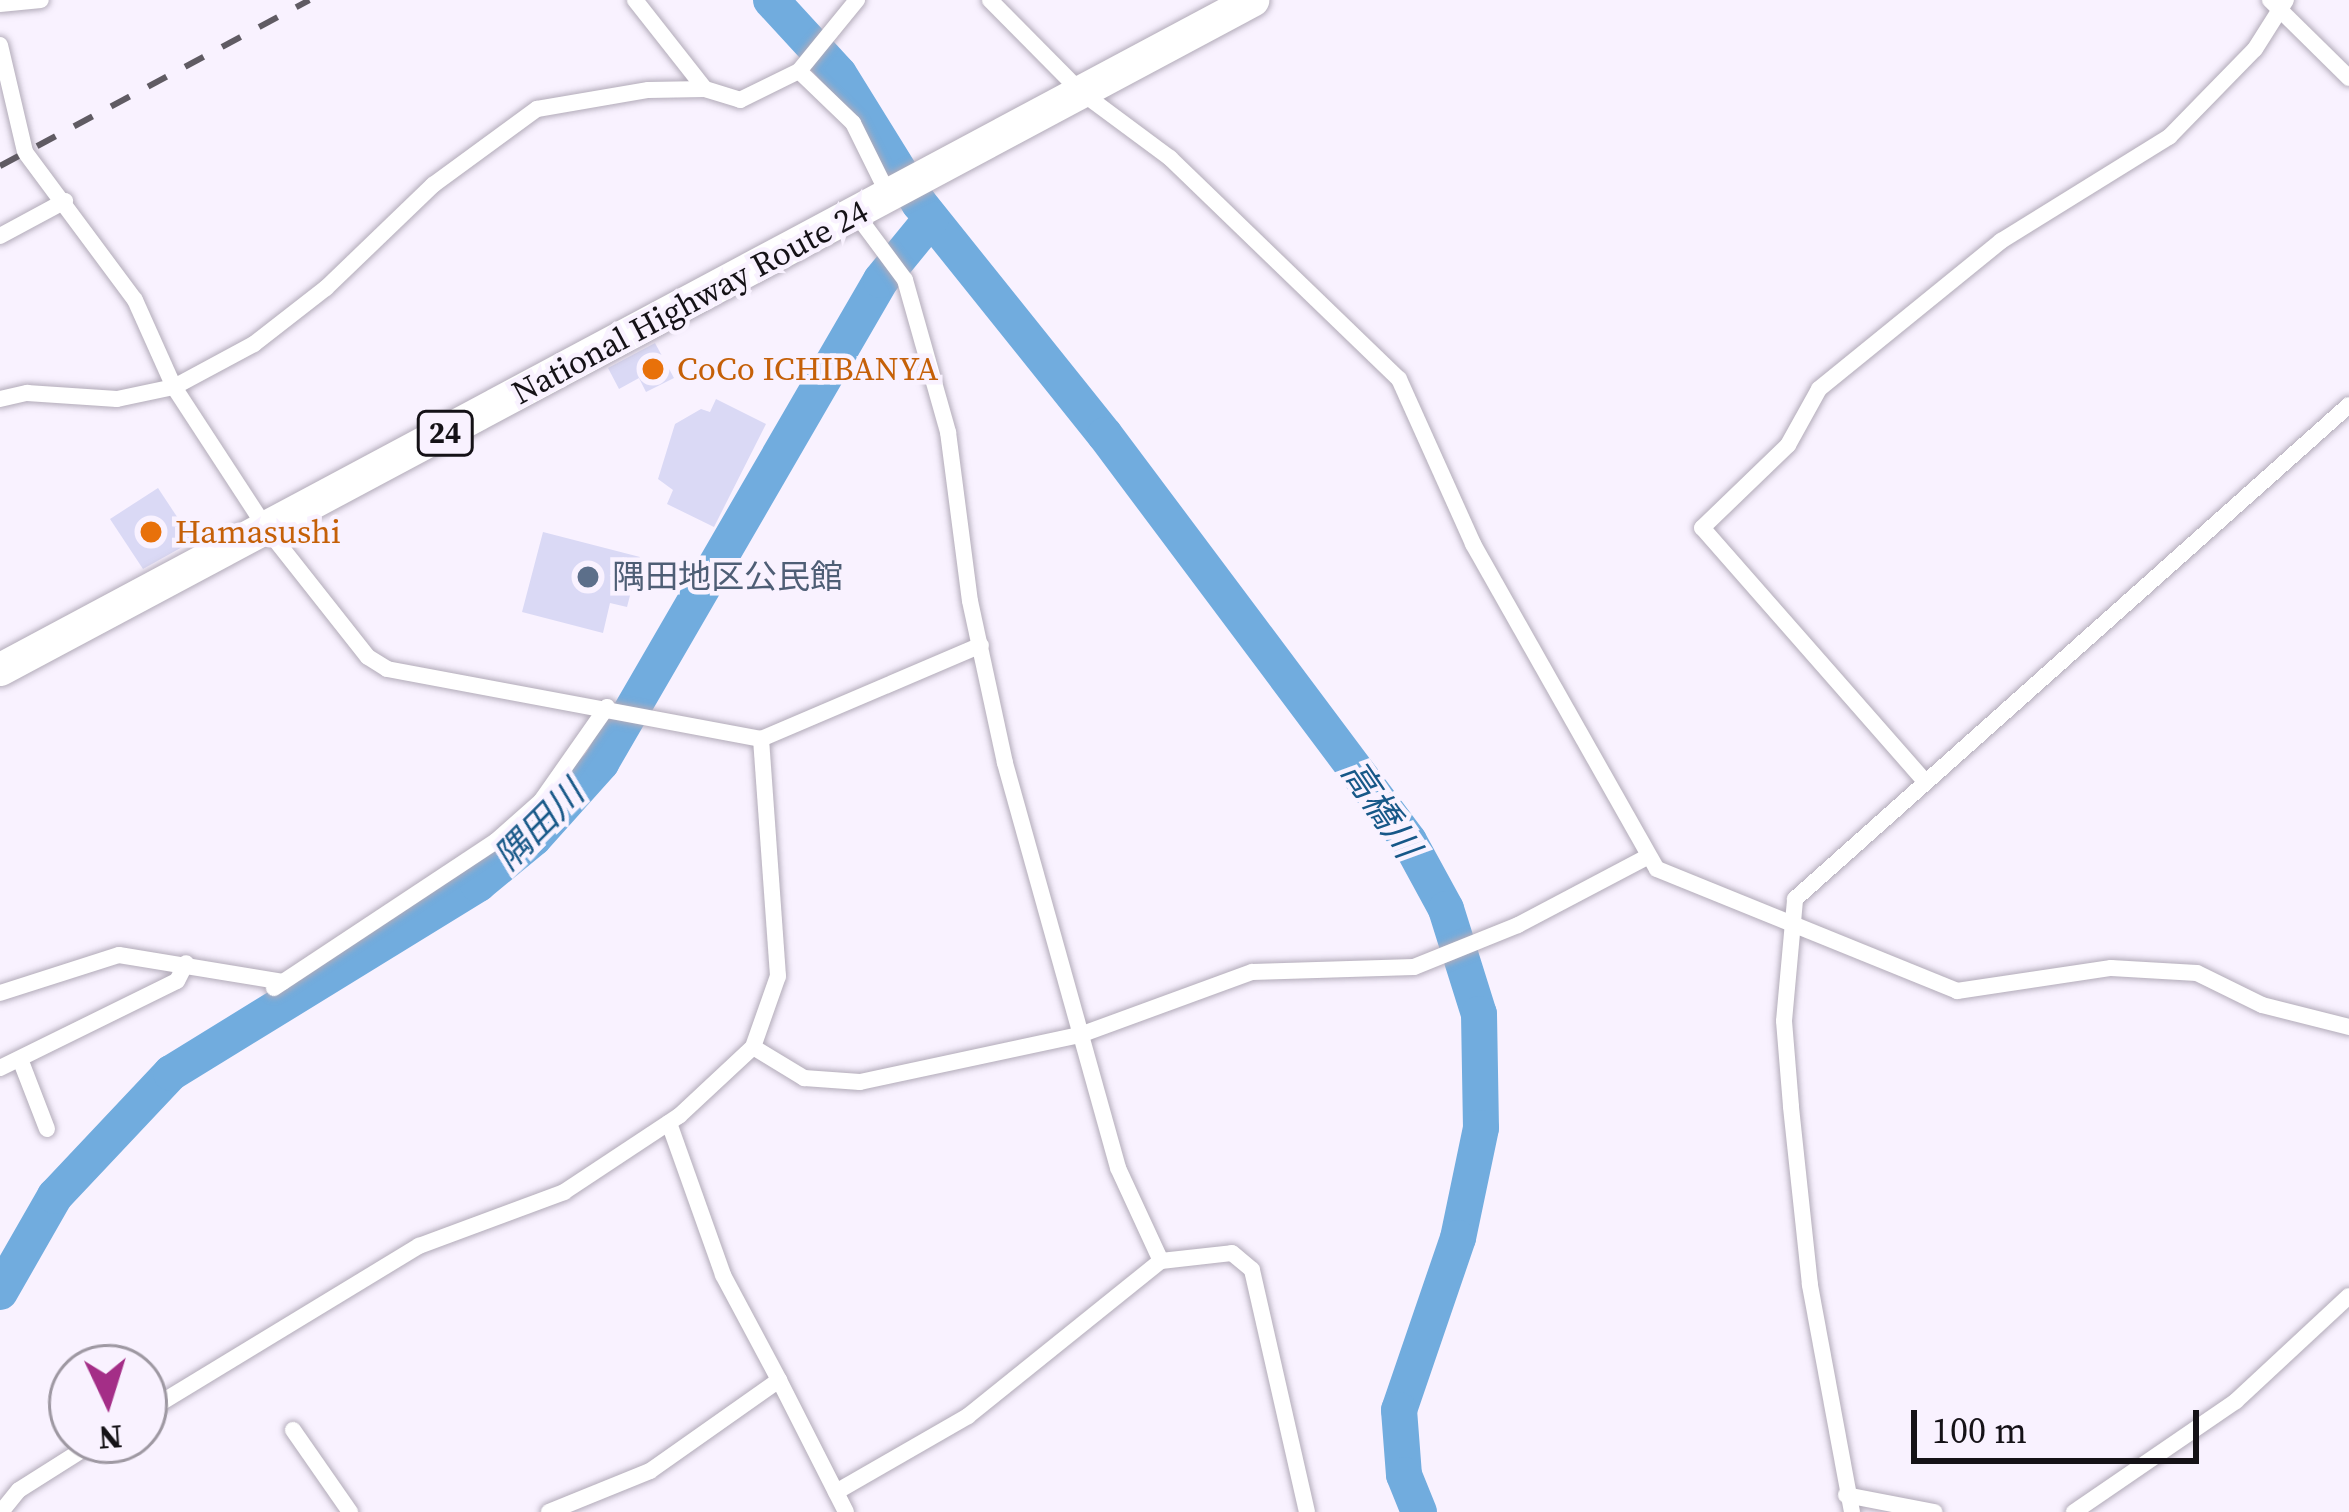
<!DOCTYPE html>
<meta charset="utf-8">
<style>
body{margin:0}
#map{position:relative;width:2349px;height:1512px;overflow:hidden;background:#f9f2ff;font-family:"Source Serif 4","Noto Sans JP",serif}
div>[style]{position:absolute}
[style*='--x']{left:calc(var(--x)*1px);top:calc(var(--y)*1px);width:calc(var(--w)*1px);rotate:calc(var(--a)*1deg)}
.river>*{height:36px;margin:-18px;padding:0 18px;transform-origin:18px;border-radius:18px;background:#71acde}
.building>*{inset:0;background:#dad9f5}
.roads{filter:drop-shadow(0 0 3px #b2abb9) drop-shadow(0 0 3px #b2abb9)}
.street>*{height:16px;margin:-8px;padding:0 8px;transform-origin:8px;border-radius:8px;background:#fff}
.highway>*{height:33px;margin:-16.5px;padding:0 16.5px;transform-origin:16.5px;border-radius:16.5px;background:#fff}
.rail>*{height:6px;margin-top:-3px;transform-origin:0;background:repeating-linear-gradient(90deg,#605b63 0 21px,transparent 0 42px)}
.dots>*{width:33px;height:33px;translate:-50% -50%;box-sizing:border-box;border:6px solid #f9f2ff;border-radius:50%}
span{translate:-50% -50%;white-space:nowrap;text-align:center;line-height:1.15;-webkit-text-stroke:9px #f9f2ff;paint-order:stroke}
.shield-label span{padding:3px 9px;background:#f9f2ff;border:3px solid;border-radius:9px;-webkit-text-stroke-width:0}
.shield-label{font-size:30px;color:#151217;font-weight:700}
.street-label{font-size:33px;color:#151217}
.food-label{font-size:33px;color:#c56008}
.left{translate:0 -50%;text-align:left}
.service-label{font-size:33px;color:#4e5e75}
.water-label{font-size:36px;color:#175888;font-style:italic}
.north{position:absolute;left:48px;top:1344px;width:120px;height:120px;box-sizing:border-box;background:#f9f2ff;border:3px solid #9e98a2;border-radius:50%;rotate:176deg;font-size:33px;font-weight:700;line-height:48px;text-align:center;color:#151217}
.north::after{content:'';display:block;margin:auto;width:42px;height:54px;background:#a42e87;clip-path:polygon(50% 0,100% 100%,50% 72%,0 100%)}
.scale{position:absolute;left:1911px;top:1410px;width:288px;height:54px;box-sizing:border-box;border:6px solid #151217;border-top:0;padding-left:15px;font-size:36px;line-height:42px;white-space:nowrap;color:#151217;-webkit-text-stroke:9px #f9f2ff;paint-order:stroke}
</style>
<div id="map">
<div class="river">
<i style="--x:771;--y:0;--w:100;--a:47.4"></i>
<i style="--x:839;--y:74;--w:152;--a:58.2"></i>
<i style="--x:919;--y:203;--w:297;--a:51.3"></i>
<i style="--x:1105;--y:435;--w:507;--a:53.18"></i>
<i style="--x:1409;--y:841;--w:77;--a:61.4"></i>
<i style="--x:1446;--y:909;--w:110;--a:72.6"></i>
<i style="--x:1479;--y:1014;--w:114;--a:89"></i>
<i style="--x:1481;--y:1128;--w:112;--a:101.8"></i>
<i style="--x:1458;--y:1238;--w:182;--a:108.9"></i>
<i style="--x:1399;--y:1410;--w:65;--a:85.6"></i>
<i style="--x:1404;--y:1475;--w:40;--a:68"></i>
<i style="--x:0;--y:1292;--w:111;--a:-60.2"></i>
<i style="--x:55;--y:1196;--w:169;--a:-46.7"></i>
<i style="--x:171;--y:1073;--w:361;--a:-31.6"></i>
<i style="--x:478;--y:884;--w:72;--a:-39.4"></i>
<i style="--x:534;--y:838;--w:101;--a:-48.2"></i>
<i style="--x:601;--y:763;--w:558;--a:-59.9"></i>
<i style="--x:881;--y:280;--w:79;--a:-50.7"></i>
</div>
<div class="building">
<i style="clip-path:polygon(655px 343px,674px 378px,646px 392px,639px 378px,619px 389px,608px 368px)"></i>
<i style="clip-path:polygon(716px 399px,766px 424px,714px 527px,667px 504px,673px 490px,658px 479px,675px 424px,701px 409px,710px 412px)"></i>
<i style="clip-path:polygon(158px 488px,193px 541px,143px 569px,110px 519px)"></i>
<i style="clip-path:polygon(543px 532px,640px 557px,627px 607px,610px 603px,603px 633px,522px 612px)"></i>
</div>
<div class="roads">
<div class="street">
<i style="--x:635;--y:0;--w:113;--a:51.8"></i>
<i style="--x:990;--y:0;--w:129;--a:45.3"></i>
<i style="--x:1081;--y:92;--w:111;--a:36.6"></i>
<i style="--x:1170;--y:158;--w:318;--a:44"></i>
<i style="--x:1399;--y:379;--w:181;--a:65.8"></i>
<i style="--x:1473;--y:544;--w:373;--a:60.5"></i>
<i style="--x:1657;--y:869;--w:324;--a:22.1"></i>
<i style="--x:1957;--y:991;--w:156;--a:-8.5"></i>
<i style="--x:2111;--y:968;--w:86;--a:3.3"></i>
<i style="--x:2197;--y:973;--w:72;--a:26.2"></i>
<i style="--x:2262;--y:1005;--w:90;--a:14.2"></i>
<i style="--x:2270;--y:0;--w:111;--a:44.6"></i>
<i style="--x:0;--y:4;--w:41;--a:-5.6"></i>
<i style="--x:0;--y:45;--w:110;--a:76.8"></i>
<i style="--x:25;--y:152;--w:184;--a:53.4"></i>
<i style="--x:135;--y:300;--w:95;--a:65.9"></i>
<i style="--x:174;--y:387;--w:168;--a:56.9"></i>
<i style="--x:266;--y:528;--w:164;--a:51.7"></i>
<i style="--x:368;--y:657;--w:22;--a:32"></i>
<i style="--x:387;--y:669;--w:380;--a:10.6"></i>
<i style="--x:761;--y:739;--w:239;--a:-23.1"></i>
<i style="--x:799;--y:71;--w:75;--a:43.9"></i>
<i style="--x:853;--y:123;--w:81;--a:63.7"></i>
<i style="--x:856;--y:214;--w:82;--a:53.4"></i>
<i style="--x:905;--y:280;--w:158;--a:74.2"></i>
<i style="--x:948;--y:432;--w:170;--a:82.6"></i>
<i style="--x:970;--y:601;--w:166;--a:77.8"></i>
<i style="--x:1005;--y:763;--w:420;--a:74.4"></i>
<i style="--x:1118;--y:1168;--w:102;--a:65.2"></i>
<i style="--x:1161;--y:1261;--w:71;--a:-6.4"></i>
<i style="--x:1232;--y:1253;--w:26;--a:40"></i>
<i style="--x:1252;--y:1270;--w:248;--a:77.2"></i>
<i style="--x:0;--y:236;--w:74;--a:-28.3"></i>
<i style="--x:0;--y:399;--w:28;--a:-13"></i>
<i style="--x:27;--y:393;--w:90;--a:3.8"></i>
<i style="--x:117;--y:399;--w:58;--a:-11.9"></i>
<i style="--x:174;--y:387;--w:91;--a:-28.3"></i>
<i style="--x:254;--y:344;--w:91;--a:-37.9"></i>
<i style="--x:326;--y:288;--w:149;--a:-43.9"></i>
<i style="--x:433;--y:185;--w:129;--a:-36.2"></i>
<i style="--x:537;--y:109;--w:113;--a:-9.7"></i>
<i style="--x:648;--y:90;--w:57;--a:-1"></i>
<i style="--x:705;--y:89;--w:37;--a:17"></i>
<i style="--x:740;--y:100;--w:66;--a:-26.2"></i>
<i style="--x:799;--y:71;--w:92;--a:-50.8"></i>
<i style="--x:1922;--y:778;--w:333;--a:-131.3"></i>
<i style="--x:1702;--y:528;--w:120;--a:-44"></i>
<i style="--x:1788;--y:445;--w:64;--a:-61"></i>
<i style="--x:1819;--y:389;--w:235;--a:-39.1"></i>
<i style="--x:2001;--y:241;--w:198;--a:-31.8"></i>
<i style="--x:2169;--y:137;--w:123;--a:-45.7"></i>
<i style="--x:2255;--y:49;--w:58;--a:-57.7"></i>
<i style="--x:274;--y:988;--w:266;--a:-33.5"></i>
<i style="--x:496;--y:841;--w:60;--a:-41.6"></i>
<i style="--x:541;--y:801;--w:115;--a:-54.9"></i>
<i style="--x:0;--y:993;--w:125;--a:-17.7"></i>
<i style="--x:119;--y:955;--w:166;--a:9.3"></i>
<i style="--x:753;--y:1047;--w:60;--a:31.3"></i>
<i style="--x:804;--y:1078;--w:56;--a:4.1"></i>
<i style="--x:860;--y:1082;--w:225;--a:-12.1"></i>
<i style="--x:1080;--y:1035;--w:183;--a:-20.1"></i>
<i style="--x:1252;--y:972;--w:162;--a:-1.8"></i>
<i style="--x:1414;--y:967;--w:112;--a:-22"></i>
<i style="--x:1518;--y:925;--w:144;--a:-27.8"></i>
<i style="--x:20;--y:1059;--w:75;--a:68.9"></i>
<i style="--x:0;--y:1068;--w:197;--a:-26.2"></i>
<i style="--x:177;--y:981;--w:20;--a:-63"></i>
<i style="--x:669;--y:1123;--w:161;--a:70.4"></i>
<i style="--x:723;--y:1275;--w:119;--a:61.9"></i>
<i style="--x:144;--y:1413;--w:322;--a:-31.3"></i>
<i style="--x:419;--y:1246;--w:155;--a:-20.4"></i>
<i style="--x:564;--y:1192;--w:138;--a:-33.5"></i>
<i style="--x:679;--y:1116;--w:101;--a:-43"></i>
<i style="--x:753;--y:1047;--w:75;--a:-70.6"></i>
<i style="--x:778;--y:976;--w:238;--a:-94.1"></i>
<i style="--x:293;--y:1430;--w:100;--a:55.2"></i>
<i style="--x:836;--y:1492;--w:152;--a:-29.9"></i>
<i style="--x:968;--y:1416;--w:248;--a:-38.8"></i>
<i style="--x:1846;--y:1495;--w:90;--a:10.9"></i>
<i style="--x:1;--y:1512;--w:28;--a:-51"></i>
<i style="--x:19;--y:1490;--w:93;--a:-32.3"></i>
<i style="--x:549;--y:1512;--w:109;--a:-22.1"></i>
<i style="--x:650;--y:1471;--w:158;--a:-35.2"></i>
<i style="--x:779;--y:1380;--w:148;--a:63.1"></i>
<i style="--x:1852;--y:1512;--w:231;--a:-100.5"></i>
<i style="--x:1810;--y:1285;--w:180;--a:-96.1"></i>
<i style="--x:1791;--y:1106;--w:85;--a:-94.7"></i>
<i style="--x:1784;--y:1021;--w:122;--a:-84.8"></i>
<i style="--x:1795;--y:899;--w:742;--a:-41.72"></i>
<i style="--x:2074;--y:1512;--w:196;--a:-34.4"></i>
<i style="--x:2236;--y:1401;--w:154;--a:-42.9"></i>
</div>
<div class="highway">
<i style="--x:0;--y:669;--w:1420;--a:-28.12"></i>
</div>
</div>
<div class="rail">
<i style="--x:0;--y:166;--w:351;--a:-28.2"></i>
</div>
<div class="dots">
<i style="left:653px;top:369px;background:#e8710a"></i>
<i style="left:151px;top:532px;background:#e8710a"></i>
<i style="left:588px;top:577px;background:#5c6f8a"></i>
</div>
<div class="shield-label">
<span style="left:445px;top:433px">24</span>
</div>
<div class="street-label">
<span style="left:690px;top:302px;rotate:-28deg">National Highway Route 24</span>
</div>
<div class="food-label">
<span class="left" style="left:677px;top:369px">CoCo ICHIBANYA</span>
<span class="left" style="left:175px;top:532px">Hamasushi</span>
</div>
<div class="service-label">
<span class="left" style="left:612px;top:577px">隅田地区公民館</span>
</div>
<div class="water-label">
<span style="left:1381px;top:809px;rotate:56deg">高橋川</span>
<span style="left:539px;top:825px;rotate:-45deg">隅田川</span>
</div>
<div class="north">N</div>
<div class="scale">100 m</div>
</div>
